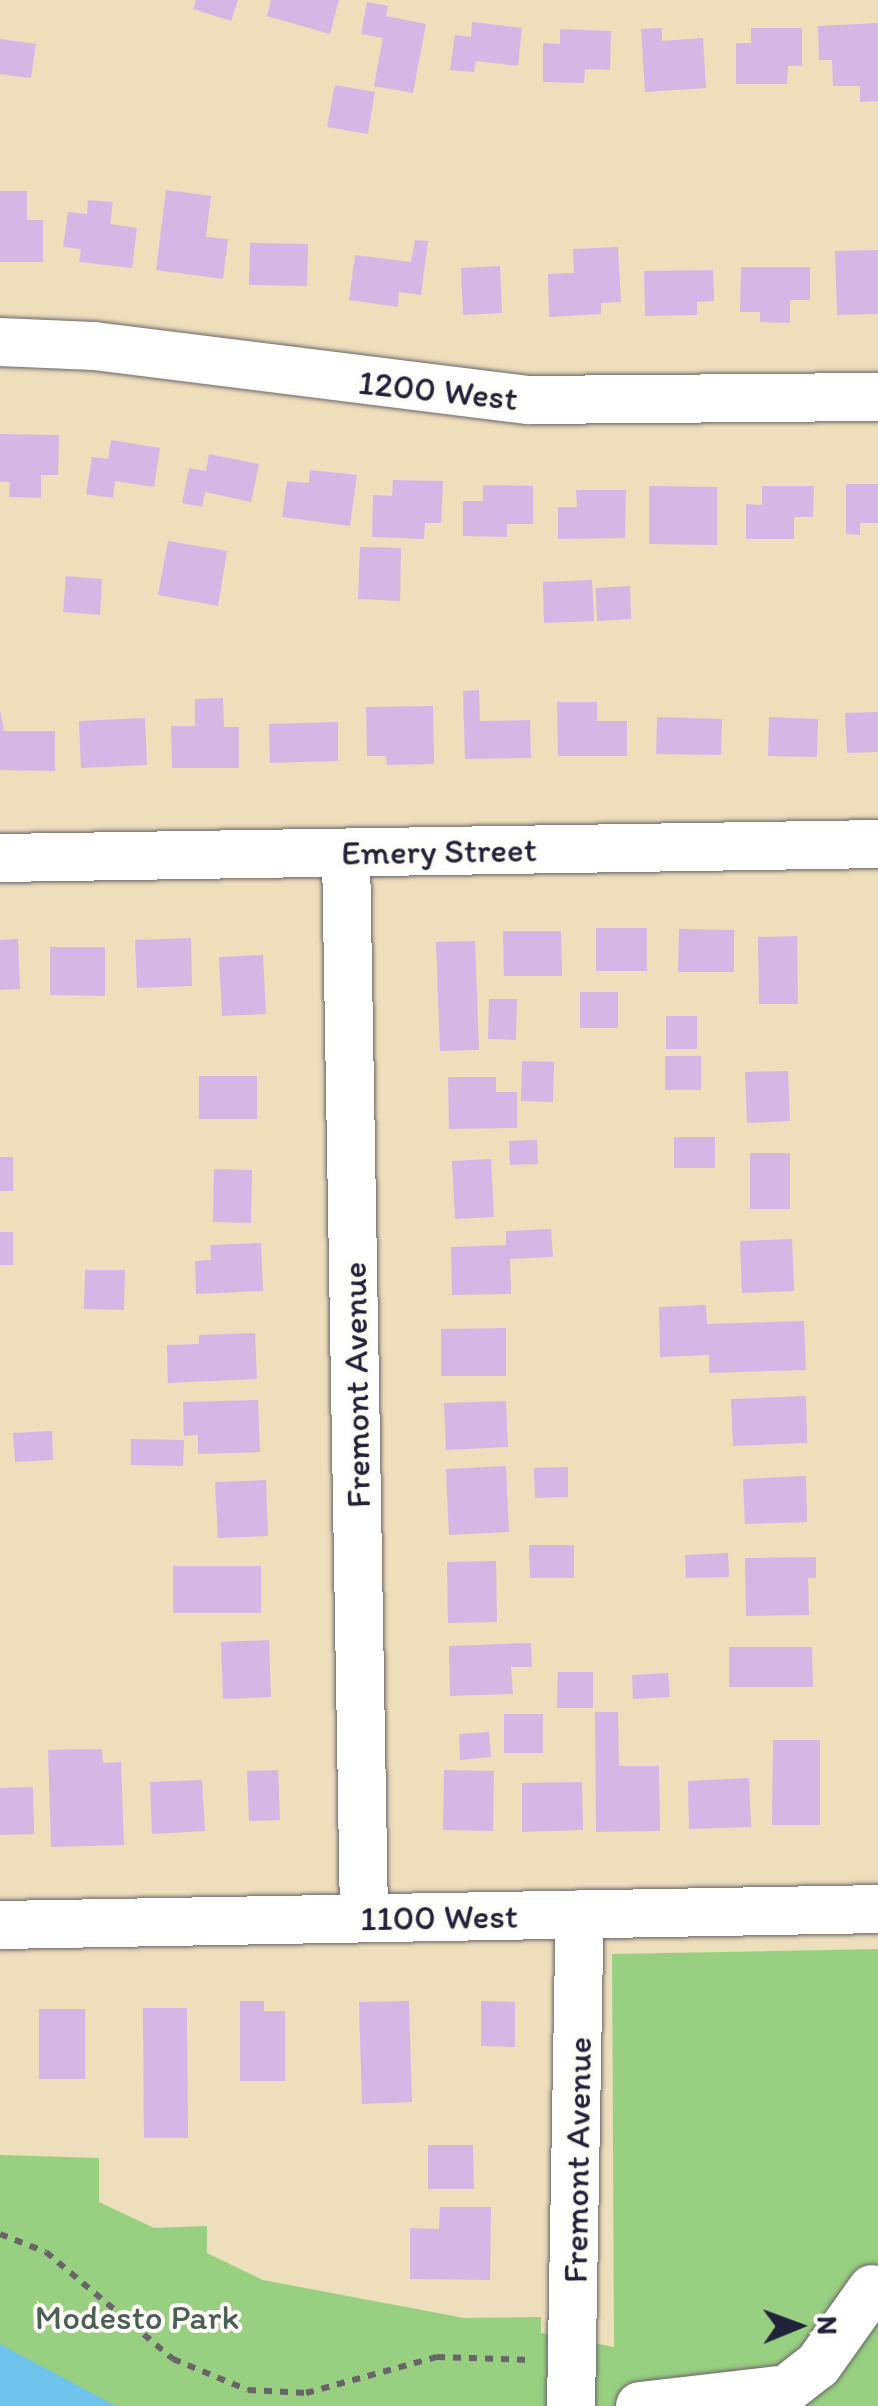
<!DOCTYPE html>
<style>
body{margin:0}
#map{position:relative;width:878px;height:2406px;overflow:hidden;background:#eddfbc;font-family:Itim,sans-serif}
div>[style]{position:absolute}
[style*='--x']{left:calc(var(--x)*1px);top:calc(var(--y)*1px);width:calc(var(--w)*1px);rotate:calc(var(--a)*1deg)}
.green>*{inset:0;background:#98cf81}
.water>*{inset:0;background:#6fc2eb}
.building>*{inset:0;background:#d3b7e5}
.path>*{height:6px;margin-top:-3px;transform-origin:0;background:repeating-linear-gradient(90deg,#696468 0 8px,transparent 0 16px)}
.roads{filter:drop-shadow(0 0 2px #696468) drop-shadow(0 0 2px #696468)}
.minor>*{height:48px;margin:-24px;padding:0 24px;transform-origin:24px;border-radius:24px;background:#fff}
span{translate:-50% -50%;white-space:nowrap;text-align:center;line-height:1.15;-webkit-text-stroke:8px #fdfcf7;paint-order:stroke}
.street-label{font-size:35px;color:#22223b}
.park-label{font-size:35px;color:#4b5f54}
.north{position:absolute;left:748px;top:2276px;width:100px;height:100px;-webkit-text-stroke:8px #fdfcf7;paint-order:stroke;rotate:89deg;font-size:28px;font-weight:700;line-height:40px;text-align:center;color:#22223b}
.north::after{content:'';display:block;margin:auto;width:35px;height:45px;background:#22223b;clip-path:polygon(50% 0,100% 100%,50% 72%,0 100%)}
</style>
<div id="map">
<div class="green">
<i style="clip-path:polygon(878px 1949px,878px 2406px,0 2406px,0 2155px,99px 2158px,99px 2202px,154px 2228px,207px 2226px,207px 2253px,263px 2280px,464px 2318px,541px 2317px,541px 2333px,614px 2347px,612px 1954px)"></i>
</div>
<div class="water">
<i style="clip-path:polygon(0 2344px,116px 2406px,0 2406px)"></i>
</div>
<div class="building">
<i style="clip-path:polygon(196px 0,238px 0,231px 21px,193px 9px)"></i>
<i style="clip-path:polygon(271px 0,339px 0,330px 34px,267px 16px)"></i>
<i style="clip-path:polygon(367px 2px,388px 6px,386px 16px,426px 24px,413px 93px,374px 86px,383px 38px,361px 34px)"></i>
<i style="clip-path:polygon(472px 22px,522px 28px,518px 66px,476px 61px,474px 72px,450px 70px,455px 35px,471px 37px)"></i>
<i style="clip-path:polygon(878px 23px,878px 101px,860px 102px,860px 86px,833px 86px,832px 60px,819px 60px,818px 26px)"></i>
<i style="clip-path:polygon(662px 28px,662px 41px,703px 38px,706px 88px,645px 92px,641px 29px)"></i>
<i style="clip-path:polygon(751px 28px,802px 28px,802px 66px,788px 66px,787px 84px,736px 84px,736px 43px,751px 43px)"></i>
<i style="clip-path:polygon(560px 29px,611px 31px,610px 70px,585px 69px,584px 83px,543px 82px,543px 43px,560px 44px)"></i>
<i style="clip-path:polygon(0 39px,36px 44px,31px 78px,0 74px)"></i>
<i style="clip-path:polygon(335px 85px,375px 92px,368px 134px,327px 127px)"></i>
<i style="clip-path:polygon(166px 190px,211px 196px,206px 237px,228px 239px,223px 279px,156px 270px)"></i>
<i style="clip-path:polygon(0 191px,27px 191px,27px 220px,43px 220px,43px 262px,0 262px)"></i>
<i style="clip-path:polygon(88px 200px,113px 202px,110px 224px,137px 228px,132px 268px,79px 262px,81px 249px,63px 247px,68px 212px,87px 214px)"></i>
<i style="clip-path:polygon(415px 240px,428px 241px,421px 295px,399px 292px,398px 307px,349px 300px,355px 255px,411px 262px)"></i>
<i style="clip-path:polygon(250px 243px,308px 244px,307px 286px,249px 285px)"></i>
<i style="clip-path:polygon(618px 247px,621px 302px,601px 303px,601px 314px,549px 317px,548px 274px,574px 273px,573px 249px)"></i>
<i style="clip-path:polygon(878px 250px,878px 314px,837px 315px,835px 251px)"></i>
<i style="clip-path:polygon(500px 266px,502px 313px,463px 315px,461px 268px)"></i>
<i style="clip-path:polygon(741px 267px,810px 267px,810px 300px,790px 300px,790px 323px,760px 322px,760px 312px,740px 312px)"></i>
<i style="clip-path:polygon(713px 270px,714px 301px,697px 302px,697px 315px,645px 316px,644px 271px)"></i>
<i style="clip-path:polygon(0 434px,59px 435px,58px 475px,41px 475px,41px 498px,9px 497px,10px 482px,0 482px)"></i>
<i style="clip-path:polygon(111px 440px,160px 448px,154px 487px,115px 481px,113px 498px,86px 494px,92px 457px,108px 459px)"></i>
<i style="clip-path:polygon(209px 454px,259px 464px,251px 502px,205px 492px,202px 507px,182px 503px,189px 468px,206px 471px)"></i>
<i style="clip-path:polygon(310px 470px,357px 475px,350px 526px,282px 517px,287px 481px,309px 483px)"></i>
<i style="clip-path:polygon(393px 480px,443px 481px,441px 523px,425px 523px,424px 539px,372px 537px,373px 495px,392px 496px)"></i>
<i style="clip-path:polygon(846px 484px,878px 484px,878px 523px,860px 523px,860px 535px,846px 534px)"></i>
<i style="clip-path:polygon(483px 485px,533px 486px,533px 524px,507px 524px,507px 537px,463px 536px,463px 501px,483px 501px)"></i>
<i style="clip-path:polygon(649px 486px,717px 487px,717px 545px,649px 544px)"></i>
<i style="clip-path:polygon(762px 486px,814px 486px,813px 517px,794px 517px,794px 539px,746px 539px,746px 504px,762px 505px)"></i>
<i style="clip-path:polygon(576px 490px,626px 490px,625px 538px,558px 539px,558px 507px,577px 507px)"></i>
<i style="clip-path:polygon(168px 541px,227px 551px,218px 606px,158px 595px)"></i>
<i style="clip-path:polygon(360px 547px,401px 548px,400px 601px,358px 599px)"></i>
<i style="clip-path:polygon(66px 576px,102px 579px,100px 615px,63px 612px)"></i>
<i style="clip-path:polygon(592px 580px,594px 621px,544px 623px,543px 582px)"></i>
<i style="clip-path:polygon(630px 586px,631px 619px,597px 621px,596px 588px)"></i>
<i style="clip-path:polygon(479px 690px,480px 721px,530px 720px,531px 758px,465px 759px,463px 691px)"></i>
<i style="clip-path:polygon(223px 698px,224px 727px,239px 727px,239px 768px,172px 768px,171px 726px,195px 726px,195px 699px)"></i>
<i style="clip-path:polygon(557px 702px,597px 702px,597px 721px,627px 721px,627px 756px,558px 756px)"></i>
<i style="clip-path:polygon(433px 706px,434px 764px,387px 765px,386px 756px,367px 756px,366px 707px)"></i>
<i style="clip-path:polygon(0 710px,4px 731px,55px 731px,55px 771px,0 770px)"></i>
<i style="clip-path:polygon(878px 712px,878px 752px,847px 753px,845px 713px)"></i>
<i style="clip-path:polygon(657px 717px,722px 719px,721px 755px,656px 754px)"></i>
<i style="clip-path:polygon(769px 717px,818px 719px,817px 757px,768px 756px)"></i>
<i style="clip-path:polygon(145px 718px,147px 765px,81px 768px,79px 721px)"></i>
<i style="clip-path:polygon(338px 722px,338px 761px,270px 763px,269px 724px)"></i>
<i style="clip-path:polygon(596px 928px,647px 928px,647px 971px,596px 971px)"></i>
<i style="clip-path:polygon(679px 929px,734px 930px,734px 972px,678px 972px)"></i>
<i style="clip-path:polygon(503px 931px,561px 931px,562px 976px,504px 976px)"></i>
<i style="clip-path:polygon(797px 936px,798px 1004px,759px 1004px,758px 937px)"></i>
<i style="clip-path:polygon(191px 938px,192px 986px,137px 988px,135px 940px)"></i>
<i style="clip-path:polygon(18px 939px,20px 989px,0 990px,0 940px)"></i>
<i style="clip-path:polygon(475px 941px,479px 1050px,440px 1051px,436px 942px)"></i>
<i style="clip-path:polygon(50px 947px,105px 947px,105px 996px,50px 995px)"></i>
<i style="clip-path:polygon(263px 955px,266px 1014px,222px 1016px,219px 957px)"></i>
<i style="clip-path:polygon(580px 992px,618px 992px,618px 1028px,580px 1028px)"></i>
<i style="clip-path:polygon(489px 999px,517px 999px,516px 1040px,488px 1039px)"></i>
<i style="clip-path:polygon(666px 1016px,697px 1016px,697px 1049px,666px 1049px)"></i>
<i style="clip-path:polygon(665px 1056px,701px 1056px,701px 1090px,665px 1090px)"></i>
<i style="clip-path:polygon(522px 1061px,554px 1062px,553px 1102px,521px 1101px)"></i>
<i style="clip-path:polygon(788px 1071px,790px 1121px,747px 1123px,745px 1072px)"></i>
<i style="clip-path:polygon(199px 1076px,257px 1076px,257px 1119px,199px 1119px)"></i>
<i style="clip-path:polygon(448px 1077px,496px 1077px,496px 1092px,517px 1092px,517px 1128px,449px 1129px)"></i>
<i style="clip-path:polygon(674px 1137px,715px 1137px,715px 1168px,674px 1168px)"></i>
<i style="clip-path:polygon(537px 1140px,538px 1164px,510px 1165px,509px 1141px)"></i>
<i style="clip-path:polygon(750px 1153px,790px 1153px,790px 1209px,750px 1209px)"></i>
<i style="clip-path:polygon(0 1157px,13px 1157px,13px 1191px,0 1191px)"></i>
<i style="clip-path:polygon(491px 1159px,494px 1217px,455px 1219px,452px 1161px)"></i>
<i style="clip-path:polygon(214px 1169px,252px 1170px,251px 1223px,213px 1222px)"></i>
<i style="clip-path:polygon(551px 1229px,553px 1257px,510px 1259px,511px 1294px,452px 1295px,451px 1247px,506px 1245px,506px 1231px)"></i>
<i style="clip-path:polygon(0 1232px,13px 1232px,13px 1265px,0 1265px)"></i>
<i style="clip-path:polygon(792px 1239px,794px 1291px,742px 1293px,740px 1241px)"></i>
<i style="clip-path:polygon(261px 1243px,263px 1291px,196px 1294px,195px 1261px,211px 1260px,210px 1245px)"></i>
<i style="clip-path:polygon(85px 1270px,125px 1270px,124px 1310px,84px 1309px)"></i>
<i style="clip-path:polygon(706px 1305px,707px 1324px,804px 1321px,806px 1370px,709px 1373px,709px 1355px,660px 1357px,659px 1307px)"></i>
<i style="clip-path:polygon(506px 1328px,506px 1376px,441px 1376px,441px 1329px)"></i>
<i style="clip-path:polygon(255px 1333px,257px 1379px,168px 1383px,167px 1345px,199px 1344px,199px 1335px)"></i>
<i style="clip-path:polygon(806px 1396px,807px 1443px,733px 1446px,731px 1399px)"></i>
<i style="clip-path:polygon(258px 1400px,260px 1452px,198px 1454px,198px 1435px,184px 1436px,183px 1402px)"></i>
<i style="clip-path:polygon(506px 1401px,508px 1447px,446px 1450px,444px 1403px)"></i>
<i style="clip-path:polygon(52px 1431px,53px 1460px,15px 1462px,13px 1433px)"></i>
<i style="clip-path:polygon(131px 1439px,184px 1440px,183px 1466px,131px 1465px)"></i>
<i style="clip-path:polygon(506px 1466px,509px 1532px,449px 1535px,446px 1469px)"></i>
<i style="clip-path:polygon(568px 1467px,568px 1497px,535px 1498px,534px 1468px)"></i>
<i style="clip-path:polygon(806px 1476px,807px 1522px,745px 1524px,743px 1479px)"></i>
<i style="clip-path:polygon(266px 1480px,268px 1536px,218px 1538px,215px 1482px)"></i>
<i style="clip-path:polygon(529px 1545px,574px 1545px,574px 1578px,530px 1578px)"></i>
<i style="clip-path:polygon(728px 1553px,729px 1577px,686px 1578px,685px 1555px)"></i>
<i style="clip-path:polygon(816px 1557px,816px 1578px,808px 1578px,809px 1615px,746px 1616px,745px 1558px)"></i>
<i style="clip-path:polygon(496px 1561px,497px 1622px,448px 1623px,447px 1562px)"></i>
<i style="clip-path:polygon(173px 1566px,261px 1566px,261px 1613px,173px 1613px)"></i>
<i style="clip-path:polygon(269px 1640px,271px 1697px,223px 1699px,221px 1642px)"></i>
<i style="clip-path:polygon(531px 1643px,532px 1667px,511px 1667px,513px 1694px,450px 1696px,449px 1646px)"></i>
<i style="clip-path:polygon(729px 1647px,812px 1647px,813px 1687px,729px 1687px)"></i>
<i style="clip-path:polygon(558px 1672px,593px 1672px,593px 1708px,557px 1708px)"></i>
<i style="clip-path:polygon(668px 1673px,670px 1697px,633px 1699px,632px 1675px)"></i>
<i style="clip-path:polygon(595px 1712px,618px 1712px,619px 1766px,659px 1766px,660px 1831px,596px 1832px)"></i>
<i style="clip-path:polygon(504px 1714px,543px 1714px,543px 1753px,504px 1753px)"></i>
<i style="clip-path:polygon(489px 1732px,491px 1757px,460px 1760px,459px 1734px)"></i>
<i style="clip-path:polygon(773px 1740px,820px 1740px,820px 1825px,772px 1825px)"></i>
<i style="clip-path:polygon(102px 1749px,103px 1763px,121px 1762px,124px 1845px,51px 1847px,48px 1750px)"></i>
<i style="clip-path:polygon(278px 1770px,280px 1820px,249px 1821px,247px 1771px)"></i>
<i style="clip-path:polygon(444px 1770px,494px 1771px,493px 1831px,443px 1830px)"></i>
<i style="clip-path:polygon(749px 1778px,751px 1827px,689px 1829px,688px 1781px)"></i>
<i style="clip-path:polygon(202px 1780px,205px 1831px,152px 1834px,150px 1782px)"></i>
<i style="clip-path:polygon(582px 1782px,583px 1830px,522px 1832px,522px 1783px)"></i>
<i style="clip-path:polygon(33px 1787px,34px 1834px,0 1835px,0 1788px)"></i>
<i style="clip-path:polygon(240px 2001px,264px 2001px,264px 2011px,285px 2011px,285px 2081px,240px 2081px)"></i>
<i style="clip-path:polygon(409px 2001px,412px 2102px,362px 2104px,359px 2002px)"></i>
<i style="clip-path:polygon(481px 2001px,515px 2002px,515px 2047px,481px 2046px)"></i>
<i style="clip-path:polygon(143px 2008px,187px 2008px,188px 2138px,144px 2138px)"></i>
<i style="clip-path:polygon(39px 2009px,85px 2009px,85px 2079px,39px 2079px)"></i>
<i style="clip-path:polygon(428px 2145px,473px 2145px,474px 2189px,428px 2189px)"></i>
<i style="clip-path:polygon(440px 2207px,491px 2207px,490px 2280px,410px 2279px,410px 2228px,439px 2229px)"></i>
</div>
<div class="path">
<i style="--x:0;--y:2234;--w:49;--a:21.4"></i>
<i style="--x:46;--y:2252;--w:166;--a:40.1"></i>
<i style="--x:173;--y:2359;--w:81;--a:22.5"></i>
<i style="--x:248;--y:2390;--w:58;--a:3"></i>
<i style="--x:306;--y:2393;--w:136;--a:-15.4"></i>
<i style="--x:437;--y:2357;--w:95;--a:1.8"></i>
</div>
<div class="roads">
<div class="minor">
<i style="--x:0;--y:342;--w:94;--a:2.4"></i>
<i style="--x:94;--y:346;--w:438;--a:7.1"></i>
<i style="--x:529;--y:400;--w:349;--a:-0.5"></i>
<i style="--x:346;--y:853;--w:1065;--a:89.03"></i>
<i style="--x:0;--y:858;--w:878;--a:-0.91"></i>
<i style="--x:0;--y:1925;--w:878;--a:-1.04"></i>
<i style="--x:571;--y:2406;--w:492;--a:-89"></i>
<i style="--x:640;--y:2406;--w:148;--a:-6.6"></i>
<i style="--x:787;--y:2389;--w:39;--a:-38"></i>
<i style="--x:818;--y:2365;--w:93;--a:-54.6"></i>
</div>
</div>
<div class="street-label">
<span style="left:438px;top:390px;rotate:6deg">1200 West</span>
<span style="left:439px;top:851px;rotate:-1deg">Emery Street</span>
<span style="left:356px;top:1385px;rotate:-91deg">Fremont Avenue</span>
<span style="left:439px;top:1917px;rotate:-1deg">1100 West</span>
<span style="left:577px;top:2160px;rotate:-89deg">Fremont Avenue</span>
</div>
<div class="park-label">
<span style="left:137px;top:2317px">Modesto Park</span>
</div>
<div class="north">N</div>
</div>
